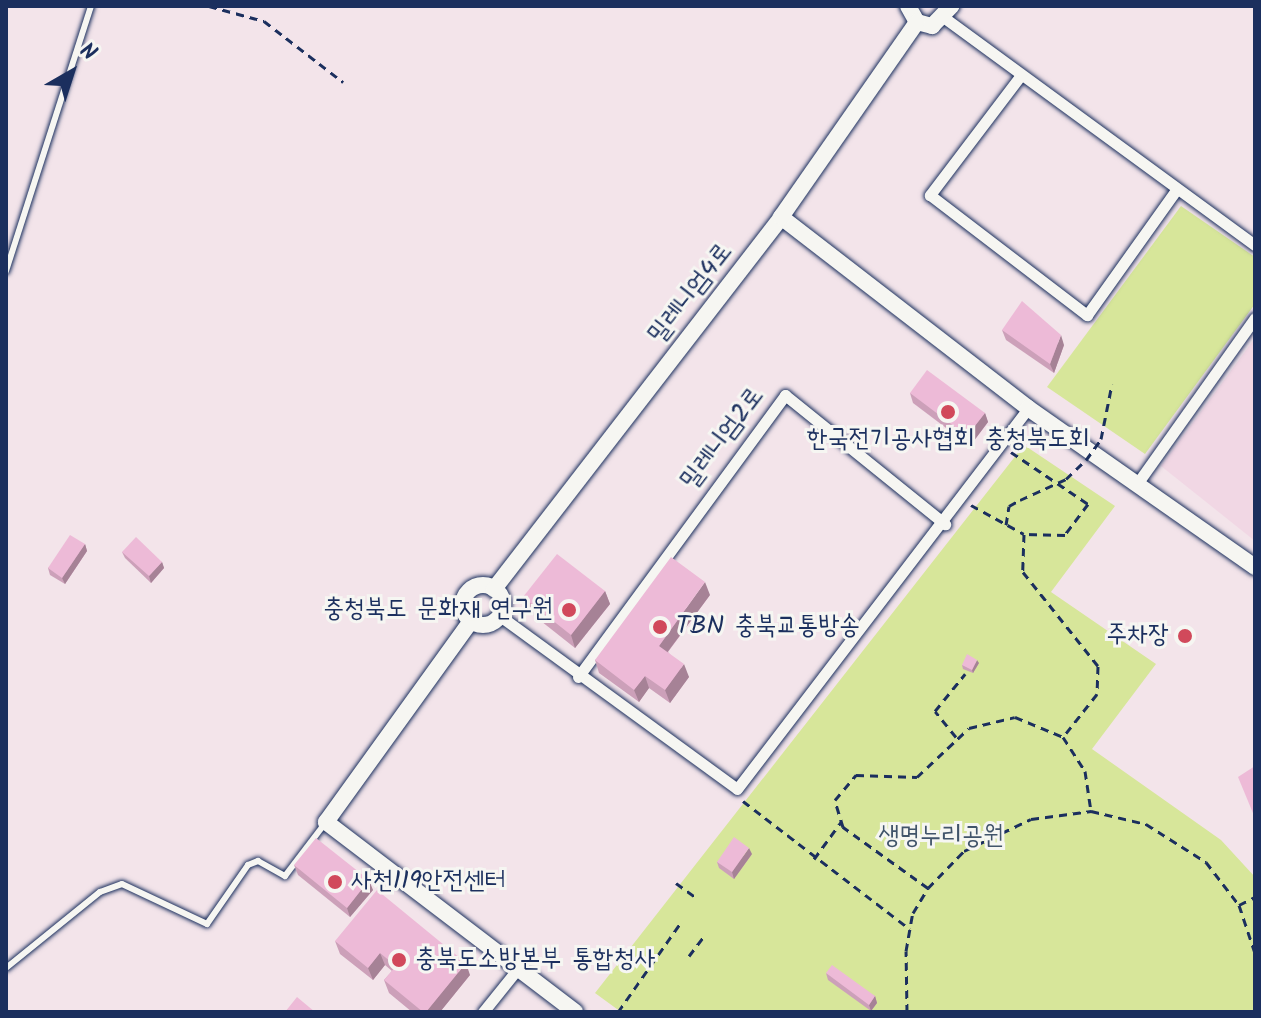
<!DOCTYPE html>
<meta charset="utf-8">
<style>
body{margin:0}
#map{position:relative;width:1261px;height:1018px;overflow:hidden;background:#f3e4ea;font-family:Kalam,"Poor Story",sans-serif}
div>[style]{position:absolute}
[style*='--x']{left:calc(var(--x)*1px);top:calc(var(--y)*1px);width:calc(var(--w)*1px);rotate:calc(var(--a)*1deg)}
.built>*{inset:0;background:#f1d7e4}
.green>*{inset:0;background:#d7e69a}
.path>*{height:3px;margin-top:-1.5px;transform-origin:0;background:repeating-linear-gradient(90deg,#1b2f5e 0 8px,transparent 0 14px)}
.roads{filter:drop-shadow(0 0 2px #1b2f5e) drop-shadow(0 0 2px #1b2f5e)}
.lane>*{height:6px;margin:-3px;padding:0 3px;transform-origin:3px;border-radius:3px;background:#f6f6f2}
.street>*{height:11px;margin:-5.5px;padding:0 5.5px;transform-origin:5.5px;border-radius:5.5px;background:#f6f6f2}
.secondary>*{height:16px;margin:-8px;padding:0 8px;transform-origin:8px;border-radius:8px;background:#f6f6f2}
.secondary>.ring{margin:-8px;padding:0;box-sizing:content-box;background:none;border:16px solid #f6f6f2;border-radius:50%}
.path-bridge>*{height:3px;margin-top:-1.5px;transform-origin:0;background:repeating-linear-gradient(90deg,#1b2f5e 0 8px,transparent 0 14px)}
.wall>*{inset:0;background:#cca0b9}
.shaded-wall>*{inset:0;background:#a68296}
.building>*{inset:0;background:#edbad7}
.dots>*{width:22px;height:22px;translate:-50% -50%;box-sizing:border-box;border:4px solid #f6f6f2;border-radius:50%}
span{translate:-50% -50%;white-space:nowrap;text-align:center;line-height:1.15;-webkit-text-stroke:6px #f6f6f2;paint-order:stroke}
.street-label{font-size:26px;color:#1b2f5e}
.poi-label{font-size:26px;color:#1b2f5e}
.right{translate:-100% -50%;text-align:right}
.left{translate:0 -50%;text-align:left}
.park-label{font-size:26px;color:#41546a}
.frame{position:absolute;inset:0;border:8px solid #1b2f5e;pointer-events:none}
.north{position:absolute;left:32px;top:32px;width:80px;height:80px;-webkit-text-stroke:6px #f6f6f2;paint-order:stroke;rotate:39deg;font-size:22px;font-weight:700;line-height:32px;text-align:center;color:#1b2f5e}
.north::after{content:'';display:block;margin:auto;width:28px;height:36px;background:#1b2f5e;clip-path:polygon(50% 0,100% 100%,50% 72%,0 100%)}
</style>
<div id="map">
<div class="built">
<i style="clip-path:polygon(1255px 338px,1255px 541px,1161px 466px)"></i>
</div>
<div class="green">
<i style="clip-path:polygon(1181px 206px,1255px 257px,1255px 304px,1145px 454px,1047px 387px)"></i>
<i style="clip-path:polygon(1024px 445px,1115px 506px,1051px 592px,1156px 664px,1092px 749px,1221px 840px,1255px 877px,1255px 1012px,621px 1012px,595px 993px)"></i>
</div>
<div class="path">
<i style="--x:209;--y:6;--w:57;--a:15.3"></i>
<i style="--x:264;--y:21;--w:100;--a:37.7"></i>
<i style="--x:1011;--y:452;--w:93;--a:34"></i>
<i style="--x:1088;--y:504;--w:39;--a:127"></i>
<i style="--x:1065;--y:535;--w:41;--a:-178.6"></i>
<i style="--x:971;--y:505;--w:60;--a:28.7"></i>
<i style="--x:1024;--y:534;--w:38;--a:92"></i>
<i style="--x:1023;--y:572;--w:120;--a:51.4"></i>
<i style="--x:1098;--y:666;--w:28;--a:92"></i>
<i style="--x:1097;--y:694;--w:55;--a:128.3"></i>
<i style="--x:1006;--y:525;--w:19;--a:-81"></i>
<i style="--x:1009;--y:506;--w:13;--a:-29"></i>
<i style="--x:956;--y:737;--w:33;--a:-129"></i>
<i style="--x:935;--y:711;--w:48;--a:-51"></i>
<i style="--x:743;--y:801;--w:210;--a:37.5"></i>
<i style="--x:814;--y:859;--w:46;--a:-53.9"></i>
<i style="--x:676;--y:883;--w:27;--a:36"></i>
<i style="--x:928;--y:888;--w:105;--a:-144.3"></i>
<i style="--x:843;--y:827;--w:28;--a:-107"></i>
<i style="--x:835;--y:800;--w:33;--a:-50"></i>
<i style="--x:856;--y:775;--w:61;--a:1.9"></i>
<i style="--x:917;--y:777;--w:71;--a:-43.3"></i>
<i style="--x:969;--y:728;--w:47;--a:-13.4"></i>
<i style="--x:1015;--y:717;--w:52;--a:22.6"></i>
<i style="--x:1063;--y:737;--w:40;--a:57.1"></i>
<i style="--x:1085;--y:771;--w:40;--a:81.5"></i>
<i style="--x:1239;--y:905;--w:51;--a:71.6"></i>
<i style="--x:689;--y:956;--w:25;--a:-53"></i>
<i style="--x:618;--y:1012;--w:111;--a:-54.9"></i>
<i style="--x:907;--y:1012;--w:61;--a:-90.9"></i>
<i style="--x:906;--y:951;--w:39;--a:-80"></i>
<i style="--x:913;--y:913;--w:29;--a:-59"></i>
<i style="--x:928;--y:888;--w:52;--a:-45.8"></i>
<i style="--x:964;--y:851;--w:74;--a:-25.5"></i>
<i style="--x:1031;--y:819;--w:61;--a:-7.6"></i>
<i style="--x:1091;--y:811;--w:57;--a:13.3"></i>
<i style="--x:1146;--y:824;--w:71;--a:32.3"></i>
<i style="--x:1206;--y:862;--w:54;--a:52.5"></i>
<i style="--x:1239;--y:905;--w:18;--a:-27"></i>
</div>
<div class="roads">
<div class="lane">
<i style="--x:6;--y:271;--w:278;--a:-72.2"></i>
<i style="--x:6;--y:968;--w:121;--a:-39"></i>
<i style="--x:100;--y:892;--w:23;--a:-20"></i>
<i style="--x:122;--y:884;--w:94;--a:25.2"></i>
<i style="--x:207;--y:924;--w:72;--a:-55.2"></i>
<i style="--x:248;--y:865;--w:11;--a:-22"></i>
<i style="--x:258;--y:861;--w:31;--a:29"></i>
<i style="--x:285;--y:876;--w:68;--a:-52.8"></i>
</div>
<div class="street">
<i style="--x:946;--y:19;--w:383;--a:36.2"></i>
<i style="--x:1021;--y:75;--w:151;--a:127.2"></i>
<i style="--x:930;--y:195;--w:198;--a:37.4"></i>
<i style="--x:1087;--y:315;--w:155;--a:-54.5"></i>
<i style="--x:1139;--y:481;--w:200;--a:-54.6"></i>
<i style="--x:500;--y:616;--w:293;--a:36.1"></i>
<i style="--x:737;--y:789;--w:479;--a:-52.6"></i>
<i style="--x:578;--y:677;--w:350;--a:-53.7"></i>
<i style="--x:785;--y:395;--w:206;--a:38.9"></i>
<i style="--x:483;--y:1012;--w:53;--a:-51.2"></i>
</div>
<div class="secondary">
<i style="--x:908;--y:6;--w:18;--a:61"></i>
<i style="--x:917;--y:22;--w:16;--a:15"></i>
<i style="--x:932;--y:26;--w:28;--a:-46"></i>
<i style="--x:781;--y:217;--w:312;--a:37.7"></i>
<i style="--x:1028;--y:408;--w:277;--a:35"></i>
<i class="ring" style="left:463px;top:585px;width:24px;height:24px"></i>
<i style="--x:494;--y:589;--w:470;--a:-52.3"></i>
<i style="--x:781;--y:217;--w:238;--a:-55.1"></i>
<i style="--x:471;--y:621;--w:248;--a:125.8"></i>
<i style="--x:326;--y:822;--w:313;--a:37.3"></i>
</div>
</div>
<div class="path-bridge">
<i style="--x:1020;--y:500;--w:51;--a:-24.5"></i>
<i style="--x:1066;--y:479;--w:28;--a:-44"></i>
<i style="--x:1086;--y:460;--w:26;--a:-54"></i>
<i style="--x:1101;--y:439;--w:56;--a:-78.7"></i>
</div>
<div class="wall">
<i style="clip-path:polygon(1002px 330px,1064px 345px,1054px 373px,1006px 340px)"></i>
<i style="clip-path:polygon(910px 393px,985px 413px,988px 422px,970px 446px,913px 403px)"></i>
<i style="clip-path:polygon(85px 544px,87px 551px,65px 584px,50px 575px,48px 568px)"></i>
<i style="clip-path:polygon(122px 552px,162px 562px,164px 568px,151px 583px,125px 558px)"></i>
<i style="clip-path:polygon(605px 591px,610px 604px,575px 648px,527px 610px,523px 597px)"></i>
<i style="clip-path:polygon(710px 595px,668px 652px,689px 677px,670px 703px,649px 688px,639px 702px,599px 673px,595px 660px)"></i>
<i style="clip-path:polygon(979px 663px,973px 673px,963px 669px,962px 665px)"></i>
<i style="clip-path:polygon(752px 854px,734px 879px,719px 868px,717px 862px)"></i>
<i style="clip-path:polygon(294px 865px,373px 890px,350px 917px,298px 875px)"></i>
<i style="clip-path:polygon(335px 941px,470px 975px,440px 1012px,412px 1012px,389px 993px,384px 980px,392px 971px,385px 965px,373px 980px,340px 954px)"></i>
<i style="clip-path:polygon(826px 973px,875px 996px,877px 1003px,871px 1011px,828px 980px)"></i>
</div>
<div class="shaded-wall">
<i style="clip-path:polygon(1061px 335px,1064px 345px,1054px 373px,1050px 364px)"></i>
<i style="clip-path:polygon(985px 413px,988px 422px,970px 446px,967px 436px)"></i>
<i style="clip-path:polygon(85px 544px,87px 551px,65px 584px,62px 578px)"></i>
<i style="clip-path:polygon(162px 562px,164px 568px,151px 583px,149px 576px)"></i>
<i style="clip-path:polygon(705px 582px,710px 595px,663px 658px,659px 646px)"></i>
<i style="clip-path:polygon(605px 591px,610px 604px,575px 648px,571px 635px)"></i>
<i style="clip-path:polygon(977px 660px,979px 663px,973px 673px,972px 670px)"></i>
<i style="clip-path:polygon(684px 664px,689px 677px,670px 703px,665px 690px)"></i>
<i style="clip-path:polygon(645px 676px,649px 688px,639px 702px,634px 690px)"></i>
<i style="clip-path:polygon(749px 848px,752px 854px,734px 879px,732px 872px)"></i>
<i style="clip-path:polygon(369px 880px,373px 890px,350px 917px,347px 908px)"></i>
<i style="clip-path:polygon(380px 953px,385px 965px,373px 980px,368px 968px)"></i>
<i style="clip-path:polygon(466px 963px,470px 975px,440px 1012px,426px 1012px)"></i>
<i style="clip-path:polygon(875px 996px,877px 1003px,871px 1011px,869px 1005px)"></i>
</div>
<div class="building">
<i style="clip-path:polygon(1022px 301px,1061px 335px,1050px 364px,1002px 330px)"></i>
<i style="clip-path:polygon(927px 370px,985px 413px,967px 436px,910px 393px)"></i>
<i style="clip-path:polygon(70px 535px,85px 544px,62px 578px,48px 568px)"></i>
<i style="clip-path:polygon(136px 537px,162px 562px,149px 576px,122px 552px)"></i>
<i style="clip-path:polygon(557px 554px,605px 591px,571px 635px,523px 597px)"></i>
<i style="clip-path:polygon(671px 557px,705px 582px,659px 646px,684px 664px,665px 690px,645px 676px,634px 690px,595px 660px)"></i>
<i style="clip-path:polygon(967px 654px,977px 660px,972px 670px,962px 665px)"></i>
<i style="clip-path:polygon(1255px 766px,1255px 818px,1238px 777px)"></i>
<i style="clip-path:polygon(734px 837px,749px 848px,732px 872px,717px 862px)"></i>
<i style="clip-path:polygon(316px 838px,369px 880px,347px 908px,294px 865px)"></i>
<i style="clip-path:polygon(377px 890px,466px 963px,426px 1012px,423px 1012px,384px 980px,396px 966px,380px 953px,368px 968px,335px 941px)"></i>
<i style="clip-path:polygon(832px 965px,875px 996px,869px 1005px,826px 973px)"></i>
<i style="clip-path:polygon(297px 997px,315px 1012px,285px 1012px)"></i>
</div>
<div class="dots">
<i style="left:948px;top:412px;background:#d1495b"></i>
<i style="left:569px;top:610px;background:#d1495b"></i>
<i style="left:660px;top:627px;background:#d1495b"></i>
<i style="left:1185px;top:636px;background:#d1495b"></i>
<i style="left:335px;top:882px;background:#d1495b"></i>
<i style="left:399px;top:960px;background:#d1495b"></i>
</div>
<div class="street-label">
<span style="left:691px;top:294px;rotate:-52deg">밀레니엄4로</span>
<span style="left:723px;top:439px;rotate:-53deg">밀레니엄2로</span>
</div>
<div class="poi-label">
<span style="left:948px;top:440px">한국전기공사협회 충청북도회</span>
<span class="right" style="left:553px;top:610px">충청북도 문화재 연구원</span>
<span class="left" style="left:676px;top:627px">TBN 충북교통방송</span>
<span class="right" style="left:1169px;top:636px">주차장</span>
<span class="left" style="left:351px;top:882px">사천119안전센터</span>
<span class="left" style="left:415px;top:960px">충북도소방본부 통합청사</span>
</div>
<div class="park-label">
<span style="left:941px;top:837px">생명누리공원</span>
</div>
<div class="frame"></div>
<div class="north">N</div>
</div>
